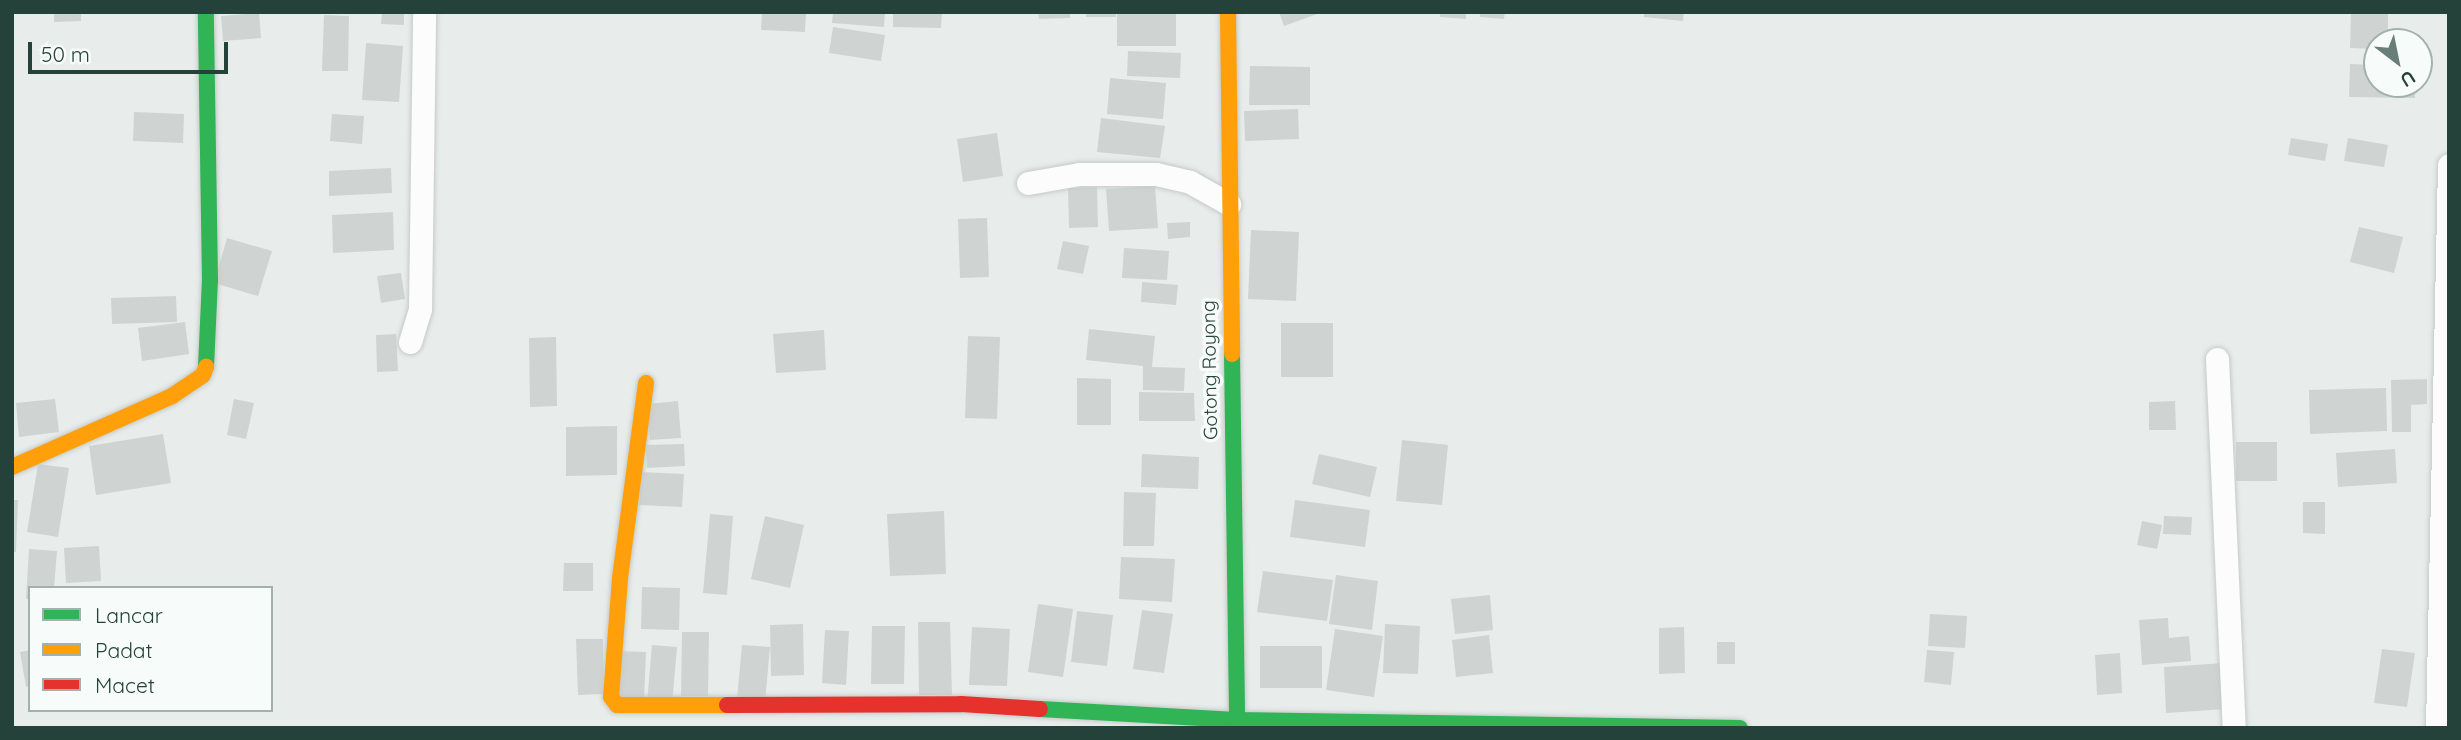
<!DOCTYPE html>
<style>
body{margin:0}
#map{position:relative;width:2461px;height:740px;overflow:hidden;background:#e8edeb;font-family:Quicksand,sans-serif}
div>[style]{position:absolute}
[style*='--x']{left:calc(var(--x)*1px);top:calc(var(--y)*1px);width:calc(var(--w)*1px);rotate:calc(var(--a)*1deg)}
.building>*{inset:0;background:#cfd4d2}
.roads{filter:drop-shadow(0 0 2px #c5cac8) drop-shadow(0 0 2px #c5cac8)}
.street>*{height:23px;margin:-11.5px;padding:0 11.5px;transform-origin:11.5px;border-radius:11.5px;background:#fcfcfc}
.fast>*{height:16px;margin:-8px;padding:0 8px;transform-origin:8px;border-radius:8px;background:#30b455}
.slow>*{height:16px;margin:-8px;padding:0 8px;transform-origin:8px;border-radius:8px;background:#ff9f0a}
.jam>*{height:16px;margin:-8px;padding:0 8px;transform-origin:8px;border-radius:8px;background:#e5322d}
span{translate:-50% -50%;white-space:nowrap;text-align:center;line-height:1.15;-webkit-text-stroke:7px #f7fbf9;paint-order:stroke}
.street-label{font-size:19px;color:#24423a}
.frame{position:absolute;inset:0;border:14px solid #24423a;pointer-events:none}
.legend{position:absolute;left:28px;top:586px;width:245px;height:126px;box-sizing:border-box;background:#f7fbf9;border:2px solid #a3b1ad;margin:0;padding:9px 12px;list-style:none;font-size:21px;color:#24423a}
.legend li{display:flex;align-items:center;gap:14px;height:35px}
.legend b{width:35px;border:2px solid #a3b1ad}
.north{position:absolute;left:2363px;top:28px;width:70px;height:70px;box-sizing:border-box;background:#f7fbf9;border:2px solid #a3b1ad;border-radius:50%;rotate:148deg;font-size:19px;font-weight:700;line-height:28px;text-align:center;color:#24423a}
.north::after{content:'';display:block;margin:auto;width:24px;height:32px;background:#697e78;clip-path:polygon(50% 0,100% 100%,50% 72%,0 100%)}
.scale{position:absolute;left:28px;top:42px;width:200px;height:32px;box-sizing:border-box;border:4px solid #24423a;border-top:0;padding-left:9px;font-size:21px;line-height:24px;white-space:nowrap;color:#24423a;-webkit-text-stroke:5px #f7fbf9;paint-order:stroke}
</style>
<div id="map">
<div class="building">
<i style="clip-path:polygon(54px 12px,81px 12px,81px 21px,54px 22px)"></i>
<i style="clip-path:polygon(382px 12px,404px 12px,404px 25px,381px 24px)"></i>
<i style="clip-path:polygon(762px 12px,806px 12px,805px 32px,761px 30px)"></i>
<i style="clip-path:polygon(833px 12px,885px 12px,884px 27px,832px 23px)"></i>
<i style="clip-path:polygon(893px 12px,942px 12px,941px 28px,893px 27px)"></i>
<i style="clip-path:polygon(1038px 12px,1070px 12px,1070px 18px,1039px 19px)"></i>
<i style="clip-path:polygon(1086px 12px,1116px 12px,1116px 17px,1086px 17px)"></i>
<i style="clip-path:polygon(1279px 12px,1320px 12px,1320px 13px,1284px 26px)"></i>
<i style="clip-path:polygon(1440px 12px,1466px 12px,1466px 19px,1440px 17px)"></i>
<i style="clip-path:polygon(1480px 12px,1505px 12px,1504px 19px,1480px 17px)"></i>
<i style="clip-path:polygon(1644px 12px,1684px 12px,1683px 21px,1644px 17px)"></i>
<i style="clip-path:polygon(2351px 12px,2388px 12px,2388px 42px,2377px 42px,2377px 49px,2350px 48px)"></i>
<i style="clip-path:polygon(259px 13px,261px 38px,223px 41px,221px 16px)"></i>
<i style="clip-path:polygon(1117px 13px,1176px 13px,1176px 46px,1117px 46px)"></i>
<i style="clip-path:polygon(324px 15px,349px 16px,348px 71px,322px 71px)"></i>
<i style="clip-path:polygon(833px 27px,885px 35px,881px 61px,829px 53px)"></i>
<i style="clip-path:polygon(366px 43px,403px 46px,399px 102px,362px 100px)"></i>
<i style="clip-path:polygon(1128px 51px,1181px 53px,1180px 78px,1127px 76px)"></i>
<i style="clip-path:polygon(2350px 64px,2377px 65px,2377px 84px,2415px 84px,2415px 98px,2349px 97px)"></i>
<i style="clip-path:polygon(1250px 66px,1310px 67px,1310px 105px,1249px 105px)"></i>
<i style="clip-path:polygon(1110px 78px,1166px 83px,1163px 119px,1107px 114px)"></i>
<i style="clip-path:polygon(1298px 109px,1299px 139px,1245px 141px,1244px 111px)"></i>
<i style="clip-path:polygon(134px 112px,184px 114px,183px 143px,133px 141px)"></i>
<i style="clip-path:polygon(332px 114px,364px 116px,362px 144px,330px 141px)"></i>
<i style="clip-path:polygon(1101px 118px,1165px 126px,1160px 158px,1097px 152px)"></i>
<i style="clip-path:polygon(997px 133px,1003px 176px,963px 182px,957px 139px)"></i>
<i style="clip-path:polygon(2291px 138px,2328px 144px,2325px 161px,2288px 155px)"></i>
<i style="clip-path:polygon(2348px 138px,2388px 145px,2384px 167px,2344px 161px)"></i>
<i style="clip-path:polygon(391px 168px,392px 193px,329px 196px,329px 171px)"></i>
<i style="clip-path:polygon(1155px 186px,1158px 228px,1109px 231px,1106px 189px)"></i>
<i style="clip-path:polygon(1097px 187px,1098px 227px,1069px 228px,1068px 188px)"></i>
<i style="clip-path:polygon(393px 212px,394px 250px,333px 253px,332px 215px)"></i>
<i style="clip-path:polygon(987px 218px,989px 277px,960px 278px,958px 219px)"></i>
<i style="clip-path:polygon(1190px 222px,1190px 237px,1168px 239px,1167px 223px)"></i>
<i style="clip-path:polygon(2359px 227px,2403px 237px,2394px 273px,2350px 262px)"></i>
<i style="clip-path:polygon(1251px 230px,1299px 232px,1296px 301px,1248px 299px)"></i>
<i style="clip-path:polygon(227px 238px,272px 251px,258px 296px,214px 283px)"></i>
<i style="clip-path:polygon(1063px 241px,1089px 246px,1083px 274px,1057px 269px)"></i>
<i style="clip-path:polygon(1124px 248px,1169px 251px,1167px 280px,1122px 278px)"></i>
<i style="clip-path:polygon(401px 273px,405px 299px,381px 303px,377px 276px)"></i>
<i style="clip-path:polygon(1142px 282px,1178px 285px,1176px 305px,1141px 302px)"></i>
<i style="clip-path:polygon(176px 296px,177px 322px,112px 324px,111px 298px)"></i>
<i style="clip-path:polygon(185px 322px,189px 354px,142px 361px,138px 328px)"></i>
<i style="clip-path:polygon(1281px 323px,1333px 323px,1333px 377px,1281px 377px)"></i>
<i style="clip-path:polygon(1089px 329px,1155px 336px,1152px 367px,1185px 368px,1184px 391px,1143px 390px,1143px 366px,1086px 360px)"></i>
<i style="clip-path:polygon(824px 330px,826px 370px,776px 373px,773px 334px)"></i>
<i style="clip-path:polygon(396px 334px,398px 371px,377px 372px,376px 335px)"></i>
<i style="clip-path:polygon(968px 336px,1000px 337px,997px 419px,965px 418px)"></i>
<i style="clip-path:polygon(556px 337px,557px 406px,530px 407px,529px 338px)"></i>
<i style="clip-path:polygon(1077px 378px,1111px 379px,1111px 425px,1077px 425px)"></i>
<i style="clip-path:polygon(2427px 379px,2427px 404px,2411px 405px,2411px 432px,2392px 432px,2391px 380px)"></i>
<i style="clip-path:polygon(2386px 388px,2387px 431px,2310px 434px,2309px 390px)"></i>
<i style="clip-path:polygon(1139px 392px,1194px 393px,1195px 421px,1139px 421px)"></i>
<i style="clip-path:polygon(55px 399px,59px 432px,19px 437px,16px 403px)"></i>
<i style="clip-path:polygon(234px 399px,254px 403px,246px 439px,227px 435px)"></i>
<i style="clip-path:polygon(678px 401px,681px 438px,650px 440px,647px 404px)"></i>
<i style="clip-path:polygon(2175px 401px,2176px 430px,2149px 430px,2149px 402px)"></i>
<i style="clip-path:polygon(617px 426px,617px 475px,566px 476px,566px 427px)"></i>
<i style="clip-path:polygon(163px 434px,171px 483px,96px 495px,89px 446px)"></i>
<i style="clip-path:polygon(1402px 440px,1448px 445px,1442px 505px,1396px 501px)"></i>
<i style="clip-path:polygon(2236px 442px,2277px 442px,2277px 481px,2236px 481px)"></i>
<i style="clip-path:polygon(684px 444px,685px 466px,647px 468px,646px 445px)"></i>
<i style="clip-path:polygon(2395px 449px,2397px 483px,2338px 487px,2336px 453px)"></i>
<i style="clip-path:polygon(1142px 454px,1199px 457px,1198px 489px,1141px 487px)"></i>
<i style="clip-path:polygon(1319px 454px,1377px 467px,1370px 497px,1312px 484px)"></i>
<i style="clip-path:polygon(38px 464px,69px 468px,58px 537px,27px 532px)"></i>
<i style="clip-path:polygon(640px 472px,684px 474px,682px 507px,639px 505px)"></i>
<i style="clip-path:polygon(1124px 492px,1156px 493px,1154px 546px,1123px 546px)"></i>
<i style="clip-path:polygon(12px 500px,18px 500px,16px 552px,12px 552px)"></i>
<i style="clip-path:polygon(1295px 500px,1370px 510px,1365px 547px,1290px 537px)"></i>
<i style="clip-path:polygon(2303px 502px,2325px 502px,2325px 534px,2303px 533px)"></i>
<i style="clip-path:polygon(944px 511px,946px 574px,890px 576px,887px 514px)"></i>
<i style="clip-path:polygon(710px 514px,733px 516px,727px 595px,703px 593px)"></i>
<i style="clip-path:polygon(765px 516px,804px 525px,790px 588px,751px 579px)"></i>
<i style="clip-path:polygon(2164px 516px,2192px 517px,2191px 535px,2163px 534px)"></i>
<i style="clip-path:polygon(2142px 521px,2162px 525px,2157px 549px,2137px 545px)"></i>
<i style="clip-path:polygon(99px 546px,101px 581px,66px 583px,64px 548px)"></i>
<i style="clip-path:polygon(29px 549px,57px 551px,54px 588px,30px 588px,30px 599px,26px 599px)"></i>
<i style="clip-path:polygon(1121px 557px,1175px 559px,1172px 602px,1119px 599px)"></i>
<i style="clip-path:polygon(564px 563px,593px 563px,593px 591px,563px 591px)"></i>
<i style="clip-path:polygon(1263px 571px,1333px 580px,1327px 621px,1257px 612px)"></i>
<i style="clip-path:polygon(1336px 575px,1378px 581px,1372px 630px,1329px 624px)"></i>
<i style="clip-path:polygon(642px 587px,680px 588px,679px 630px,641px 629px)"></i>
<i style="clip-path:polygon(1490px 595px,1493px 630px,1455px 634px,1451px 599px)"></i>
<i style="clip-path:polygon(1038px 604px,1073px 609px,1063px 677px,1028px 672px)"></i>
<i style="clip-path:polygon(1142px 610px,1173px 614px,1164px 673px,1133px 669px)"></i>
<i style="clip-path:polygon(1077px 611px,1113px 615px,1107px 666px,1071px 662px)"></i>
<i style="clip-path:polygon(1930px 614px,1967px 616px,1965px 648px,1928px 646px)"></i>
<i style="clip-path:polygon(2168px 618px,2169px 638px,2189px 636px,2191px 661px,2142px 665px,2139px 620px)"></i>
<i style="clip-path:polygon(918px 622px,950px 622px,952px 695px,919px 695px)"></i>
<i style="clip-path:polygon(803px 624px,804px 675px,771px 676px,770px 625px)"></i>
<i style="clip-path:polygon(1385px 624px,1420px 626px,1418px 674px,1383px 673px)"></i>
<i style="clip-path:polygon(872px 626px,905px 626px,904px 684px,871px 684px)"></i>
<i style="clip-path:polygon(972px 627px,1010px 629px,1007px 686px,969px 685px)"></i>
<i style="clip-path:polygon(1684px 627px,1685px 673px,1659px 674px,1659px 628px)"></i>
<i style="clip-path:polygon(1335px 629px,1383px 636px,1374px 697px,1326px 690px)"></i>
<i style="clip-path:polygon(825px 630px,849px 631px,846px 685px,822px 683px)"></i>
<i style="clip-path:polygon(682px 632px,709px 632px,708px 696px,681px 696px)"></i>
<i style="clip-path:polygon(1489px 635px,1493px 673px,1456px 677px,1452px 640px)"></i>
<i style="clip-path:polygon(576px 639px,603px 639px,604px 694px,578px 695px)"></i>
<i style="clip-path:polygon(1717px 642px,1735px 642px,1735px 664px,1717px 664px)"></i>
<i style="clip-path:polygon(652px 645px,677px 647px,672px 705px,647px 703px)"></i>
<i style="clip-path:polygon(742px 645px,770px 647px,765px 702px,737px 699px)"></i>
<i style="clip-path:polygon(1260px 646px,1322px 646px,1322px 688px,1260px 688px)"></i>
<i style="clip-path:polygon(2382px 649px,2415px 653px,2407px 707px,2374px 703px)"></i>
<i style="clip-path:polygon(30px 650px,30px 686px,26px 687px,20px 652px)"></i>
<i style="clip-path:polygon(1927px 650px,1954px 652px,1951px 685px,1924px 682px)"></i>
<i style="clip-path:polygon(618px 651px,646px 652px,644px 700px,617px 699px)"></i>
<i style="clip-path:polygon(2120px 653px,2122px 693px,2097px 695px,2095px 655px)"></i>
<i style="clip-path:polygon(2224px 663px,2227px 709px,2166px 713px,2164px 667px)"></i>
</div>
<div class="roads">
<div class="street">
<i style="--x:1028;--y:183;--w:52;--a:-10"></i>
<i style="--x:1079;--y:174;--w:77;--a:0"></i>
<i style="--x:1156;--y:174;--w:35;--a:13"></i>
<i style="--x:1190;--y:182;--w:45;--a:29.4"></i>
<i style="--x:410;--y:342;--w:34;--a:-73"></i>
<i style="--x:420;--y:309;--w:297;--a:-89.2"></i>
<i style="--x:2217;--y:359;--w:369;--a:87.4"></i>
<i style="--x:2437;--y:728;--w:563;--a:-88.78"></i>
</div>
<div class="fast">
<i style="--x:1232;--y:354;--w:374;--a:89.2"></i>
<i style="--x:206;--y:367;--w:87;--a:-87.4"></i>
<i style="--x:210;--y:280;--w:268;--a:-90.9"></i>
<i style="--x:1040;--y:709;--w:197;--a:3.2"></i>
<i style="--x:1237;--y:720;--w:503;--a:0.91"></i>
</div>
<div class="slow">
<i style="--x:1228;--y:12;--w:342;--a:89.3"></i>
<i style="--x:646;--y:383;--w:197;--a:97.6"></i>
<i style="--x:620;--y:578;--w:119;--a:94.3"></i>
<i style="--x:611;--y:697;--w:10;--a:53"></i>
<i style="--x:617;--y:705;--w:110;--a:0"></i>
<i style="--x:12;--y:467;--w:175;--a:-23.9"></i>
<i style="--x:172;--y:396;--w:37;--a:-34"></i>
<i style="--x:203;--y:375;--w:9;--a:-69"></i>
</div>
<div class="jam">
<i style="--x:727;--y:705;--w:234;--a:-0.2"></i>
<i style="--x:961;--y:704;--w:79;--a:3.6"></i>
</div>
</div>
<div class="street-label">
<span style="left:1210px;top:370px;rotate:-91deg">Gotong Royong</span>
</div>
<div class="frame"></div>
<ul class="legend">
<li><b style="height:9px;background:#30b455"></b>Lancar</li>
<li><b style="height:9px;background:#ff9f0a"></b>Padat</li>
<li><b style="height:9px;background:#e5322d"></b>Macet</li>
</ul>
<div class="north">U</div>
<div class="scale">50 m</div>
</div>
